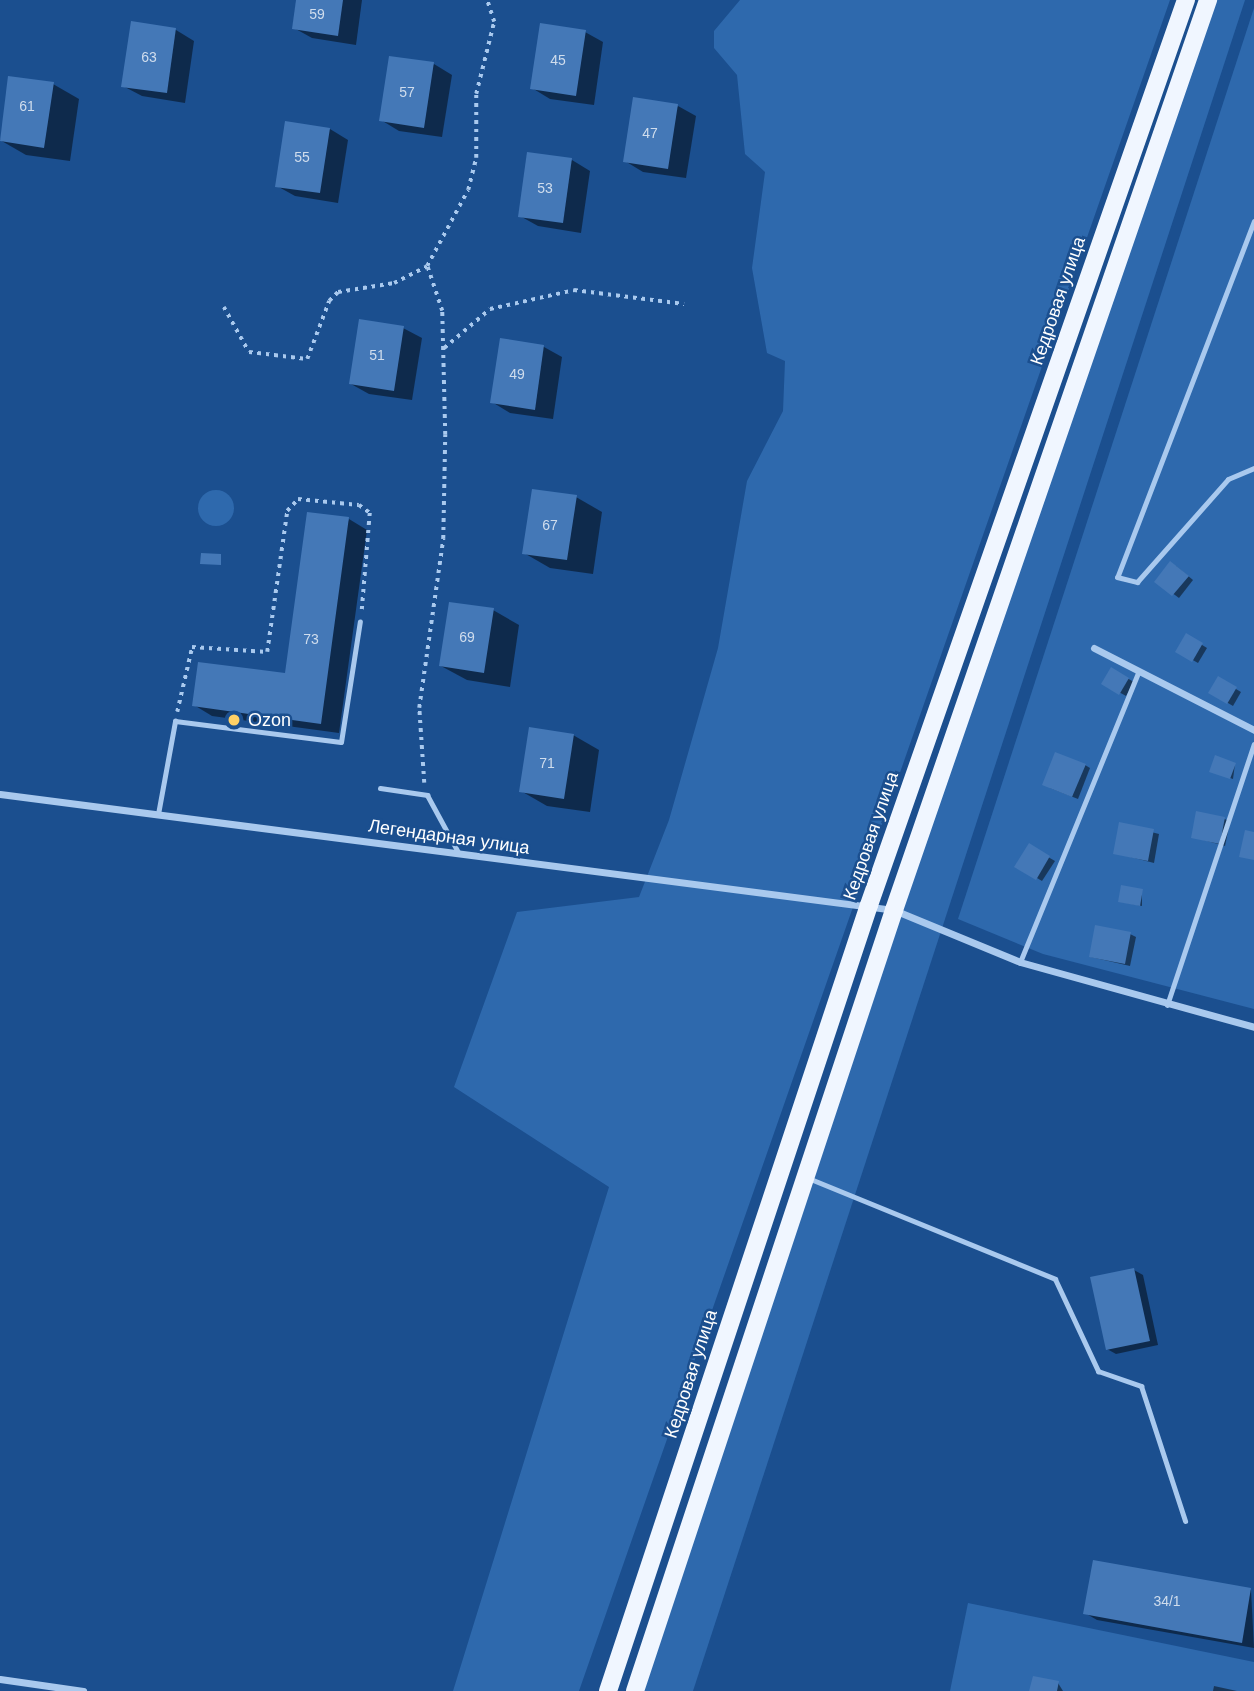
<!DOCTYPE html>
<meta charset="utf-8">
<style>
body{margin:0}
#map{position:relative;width:1254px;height:1691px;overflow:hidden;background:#1b4f8f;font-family:Helvetica,sans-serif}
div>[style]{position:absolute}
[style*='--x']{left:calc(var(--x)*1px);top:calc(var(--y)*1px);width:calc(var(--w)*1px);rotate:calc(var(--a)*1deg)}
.green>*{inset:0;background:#2e69ad}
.round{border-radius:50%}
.shadow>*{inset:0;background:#0007}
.building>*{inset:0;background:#4478b7}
.path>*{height:3.5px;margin-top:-1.75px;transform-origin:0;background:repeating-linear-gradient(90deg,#a9c9ee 0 3.5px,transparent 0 8.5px)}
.service>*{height:5px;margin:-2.5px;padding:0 2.5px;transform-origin:2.5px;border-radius:2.5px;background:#a9c9ee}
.minor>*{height:7px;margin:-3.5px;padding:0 3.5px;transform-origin:3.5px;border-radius:3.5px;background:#a9c9ee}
.primary>*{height:18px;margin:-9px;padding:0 9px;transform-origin:9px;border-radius:9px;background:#f0f6ff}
.dots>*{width:19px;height:19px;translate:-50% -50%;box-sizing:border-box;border:4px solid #1b4f8f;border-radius:50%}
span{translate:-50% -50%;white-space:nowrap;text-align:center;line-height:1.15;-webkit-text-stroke:5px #1b4f8f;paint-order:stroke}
.number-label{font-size:14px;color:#d0dded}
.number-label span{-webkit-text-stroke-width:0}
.street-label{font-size:18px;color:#fff}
.poi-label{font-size:18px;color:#fff}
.left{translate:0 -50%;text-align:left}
</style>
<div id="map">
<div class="green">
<i style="clip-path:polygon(740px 0,1170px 0,579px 1691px,453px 1691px,609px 1187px,454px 1087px,517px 912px,639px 897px,669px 820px,718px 648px,747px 481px,783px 411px,785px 361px,767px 353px,752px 268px,765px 172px,745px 154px,737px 75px,714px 48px,714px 31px)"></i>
<i style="clip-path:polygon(1214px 0,1245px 0,693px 1691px,639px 1691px,916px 861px)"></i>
<i style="clip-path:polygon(1254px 8px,1254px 1009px,1043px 954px,958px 919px)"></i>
<i class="round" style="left:198px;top:490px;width:36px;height:36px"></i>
<i style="clip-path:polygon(968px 1603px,1254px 1662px,1254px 1691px,950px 1691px)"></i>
</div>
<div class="shadow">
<i style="clip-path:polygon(298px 0,362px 0,356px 45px,312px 38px,294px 28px)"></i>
<i style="clip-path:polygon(133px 23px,176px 30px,194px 41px,185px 103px,142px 96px,123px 86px)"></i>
<i style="clip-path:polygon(585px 32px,603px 42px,594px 105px,550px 99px,532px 88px)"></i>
<i style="clip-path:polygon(434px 64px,452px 75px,442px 137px,399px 131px,381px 120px)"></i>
<i style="clip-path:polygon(53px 84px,79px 99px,70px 161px,26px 155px,0 140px)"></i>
<i style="clip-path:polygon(678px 106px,696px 116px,686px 178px,643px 172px,625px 161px)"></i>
<i style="clip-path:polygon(330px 129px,348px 140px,338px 203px,295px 196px,277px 186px)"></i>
<i style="clip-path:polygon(572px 160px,590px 171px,581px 233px,538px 226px,520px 216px)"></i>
<i style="clip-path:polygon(403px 328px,422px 338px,412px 400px,369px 394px,351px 384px)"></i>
<i style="clip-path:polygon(501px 340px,544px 347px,562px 357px,553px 419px,510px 413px,492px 402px)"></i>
<i style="clip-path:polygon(576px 497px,602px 512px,593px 574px,550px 568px,524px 553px)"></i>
<i style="clip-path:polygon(349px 519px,367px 530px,339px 733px,212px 716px,194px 705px,287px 675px)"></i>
<i style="clip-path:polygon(1176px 566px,1193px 580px,1179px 598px,1156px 581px)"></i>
<i style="clip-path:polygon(493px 610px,519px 625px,510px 687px,467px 680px,441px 666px)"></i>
<i style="clip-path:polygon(1186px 635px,1207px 648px,1198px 663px,1177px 651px)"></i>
<i style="clip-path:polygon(1111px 669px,1134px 682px,1126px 696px,1103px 683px)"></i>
<i style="clip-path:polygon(1219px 679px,1241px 692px,1233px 706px,1211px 693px)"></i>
<i style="clip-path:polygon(573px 735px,599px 750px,590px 812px,547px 806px,521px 791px)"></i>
<i style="clip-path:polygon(1235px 764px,1233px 779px,1213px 772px)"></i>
<i style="clip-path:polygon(1085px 765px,1090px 768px,1078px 799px,1050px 788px)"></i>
<i style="clip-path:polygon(1225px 819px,1230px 822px,1225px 846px,1193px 837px)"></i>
<i style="clip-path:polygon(1120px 824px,1159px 834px,1154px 863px,1115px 853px)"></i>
<i style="clip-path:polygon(1029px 846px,1055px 861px,1042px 881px,1017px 866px)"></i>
<i style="clip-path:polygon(1142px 891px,1142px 906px,1122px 902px)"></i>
<i style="clip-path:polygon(1130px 934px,1136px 937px,1130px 966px,1091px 957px)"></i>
<i style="clip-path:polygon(1134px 1270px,1143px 1275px,1158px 1345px,1116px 1354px,1107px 1349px)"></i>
<i style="clip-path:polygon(1095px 1562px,1251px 1590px,1254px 1648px,1097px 1620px,1085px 1613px)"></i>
<i style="clip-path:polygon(1058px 1683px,1063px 1691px,1031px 1691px)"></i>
<i style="clip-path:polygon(1214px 1686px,1237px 1691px,1213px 1691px)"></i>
</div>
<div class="building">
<i style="clip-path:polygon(296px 0,343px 0,338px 36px,292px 29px)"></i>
<i style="clip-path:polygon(131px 21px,176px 28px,167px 93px,121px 87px)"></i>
<i style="clip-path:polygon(540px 23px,586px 30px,576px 96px,530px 89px)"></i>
<i style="clip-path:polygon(389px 56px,434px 62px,424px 128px,379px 121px)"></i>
<i style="clip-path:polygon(8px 76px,54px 82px,44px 148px,0 141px)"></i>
<i style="clip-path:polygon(633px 97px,678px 104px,668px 169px,623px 162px)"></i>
<i style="clip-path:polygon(285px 121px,330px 128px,320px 193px,275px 187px)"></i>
<i style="clip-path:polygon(527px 152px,572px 158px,563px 223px,518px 217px)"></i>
<i style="clip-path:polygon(359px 319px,404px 326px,394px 391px,349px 384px)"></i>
<i style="clip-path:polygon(500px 338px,544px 345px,535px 410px,490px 403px)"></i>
<i style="clip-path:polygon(532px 489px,577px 495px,567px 560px,522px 554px)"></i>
<i style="clip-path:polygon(307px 512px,349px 517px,321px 724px,192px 706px,198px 662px,285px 673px)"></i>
<i style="clip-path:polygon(201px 553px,221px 554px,221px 565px,200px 564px)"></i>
<i style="clip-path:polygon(1170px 561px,1189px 576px,1172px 596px,1154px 582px)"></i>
<i style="clip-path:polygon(449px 602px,494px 608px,484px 673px,439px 666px)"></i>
<i style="clip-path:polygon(1186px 633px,1203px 643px,1192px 662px,1175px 652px)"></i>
<i style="clip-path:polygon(1111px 667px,1129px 678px,1119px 695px,1101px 684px)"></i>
<i style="clip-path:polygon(1218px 676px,1237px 687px,1227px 704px,1208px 693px)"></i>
<i style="clip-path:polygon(529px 727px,574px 734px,564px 799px,519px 792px)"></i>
<i style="clip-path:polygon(1055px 752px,1086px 764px,1072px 797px,1042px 785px)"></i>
<i style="clip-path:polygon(1215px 755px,1236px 763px,1230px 779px,1209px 772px)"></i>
<i style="clip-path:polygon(1196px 811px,1225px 817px,1220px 844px,1191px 838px)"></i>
<i style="clip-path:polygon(1119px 822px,1154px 829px,1148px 861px,1113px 854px)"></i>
<i style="clip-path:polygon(1245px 830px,1254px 832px,1254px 860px,1239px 857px)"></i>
<i style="clip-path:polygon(1029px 843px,1050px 856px,1036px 880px,1014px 867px)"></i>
<i style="clip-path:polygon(1121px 885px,1143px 889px,1140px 906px,1118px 902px)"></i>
<i style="clip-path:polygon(1095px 925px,1131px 932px,1125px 964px,1089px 957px)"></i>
<i style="clip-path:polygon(1134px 1268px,1150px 1341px,1106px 1350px,1090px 1277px)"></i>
<i style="clip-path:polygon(1093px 1560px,1251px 1588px,1242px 1643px,1083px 1614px)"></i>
<i style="clip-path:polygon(1033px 1676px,1059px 1681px,1057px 1691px,1029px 1691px)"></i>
</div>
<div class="path">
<i style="--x:224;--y:307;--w:51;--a:60.9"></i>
<i style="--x:249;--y:352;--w:58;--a:6.9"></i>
<i style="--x:307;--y:359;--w:62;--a:-69.2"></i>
<i style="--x:329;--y:301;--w:13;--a:-45"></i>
<i style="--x:338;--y:292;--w:57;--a:-9.1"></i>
<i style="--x:394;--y:283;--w:37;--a:-27"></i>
<i style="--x:427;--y:266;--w:86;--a:-61.7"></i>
<i style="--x:468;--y:190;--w:33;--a:-76"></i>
<i style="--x:476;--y:158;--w:64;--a:-90"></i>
<i style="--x:476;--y:94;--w:74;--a:-76"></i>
<i style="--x:494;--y:22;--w:23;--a:-108"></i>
<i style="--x:444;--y:348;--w:60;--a:-40.3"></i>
<i style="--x:490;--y:309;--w:86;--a:-12.7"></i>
<i style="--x:574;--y:290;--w:111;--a:7.3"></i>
<i style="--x:177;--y:712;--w:67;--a:-77"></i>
<i style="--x:192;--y:647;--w:75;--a:3.8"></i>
<i style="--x:267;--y:652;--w:142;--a:-81.9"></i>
<i style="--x:287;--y:511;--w:16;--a:-47"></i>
<i style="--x:298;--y:499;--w:61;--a:5.6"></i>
<i style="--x:359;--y:505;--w:14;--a:36"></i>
<i style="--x:370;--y:513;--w:97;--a:94.7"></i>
<i style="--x:424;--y:783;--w:75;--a:-93.8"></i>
<i style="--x:419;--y:708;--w:171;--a:-81.9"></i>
<i style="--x:443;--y:539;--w:104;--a:-88.9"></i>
<i style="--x:445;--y:435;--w:124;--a:-91.4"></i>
<i style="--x:442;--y:311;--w:47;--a:-108.4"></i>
</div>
<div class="service">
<i style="--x:1254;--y:221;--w:381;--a:111"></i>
<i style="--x:1117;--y:577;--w:21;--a:14"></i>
<i style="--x:1137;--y:582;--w:137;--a:-48.5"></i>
<i style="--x:1228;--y:479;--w:28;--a:-23"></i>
<i style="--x:380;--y:788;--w:48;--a:8.5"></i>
<i style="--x:427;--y:795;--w:67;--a:61.5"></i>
<i style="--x:158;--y:814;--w:95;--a:-79.6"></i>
<i style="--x:175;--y:721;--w:167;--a:7.2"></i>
<i style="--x:341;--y:742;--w:122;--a:-81.1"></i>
<i style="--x:1020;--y:962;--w:314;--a:-67.8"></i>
<i style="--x:1167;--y:1005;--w:275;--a:-71.6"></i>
<i style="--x:808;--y:1178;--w:267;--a:22.2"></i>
<i style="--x:1055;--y:1279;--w:102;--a:64.9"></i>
<i style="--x:1098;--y:1371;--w:46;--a:19.2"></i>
<i style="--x:1141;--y:1386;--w:142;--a:71.9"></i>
</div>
<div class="minor">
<i style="--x:1094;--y:648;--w:180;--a:27.1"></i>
<i style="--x:0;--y:794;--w:901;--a:7.39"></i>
<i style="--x:894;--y:910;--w:136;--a:22.4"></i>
<i style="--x:1020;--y:962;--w:243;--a:15.5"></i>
<i style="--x:0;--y:1679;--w:84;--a:8.2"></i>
</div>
<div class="primary">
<i style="--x:608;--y:1691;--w:828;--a:-71.63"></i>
<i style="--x:869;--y:905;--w:959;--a:-70.7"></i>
<i style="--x:635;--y:1691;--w:823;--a:-71.65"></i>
<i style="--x:894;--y:910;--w:963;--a:-70.96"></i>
</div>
<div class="dots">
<i style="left:234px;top:720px;background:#ffd166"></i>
</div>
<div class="number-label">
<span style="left:317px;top:14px">59</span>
<span style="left:149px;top:57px">63</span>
<span style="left:558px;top:60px">45</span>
<span style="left:407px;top:92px">57</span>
<span style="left:27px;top:106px">61</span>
<span style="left:650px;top:133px">47</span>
<span style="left:302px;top:157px">55</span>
<span style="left:545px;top:188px">53</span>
<span style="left:377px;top:355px">51</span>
<span style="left:517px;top:374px">49</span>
<span style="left:550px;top:525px">67</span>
<span style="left:467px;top:637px">69</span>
<span style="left:311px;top:639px">73</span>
<span style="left:547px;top:763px">71</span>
<span style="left:1167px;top:1601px">34/1</span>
</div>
<div class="street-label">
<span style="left:1058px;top:301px;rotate:-71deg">Кедровая улица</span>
<span style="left:871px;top:836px;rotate:-71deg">Кедровая улица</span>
<span style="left:449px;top:837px;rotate:8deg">Легендарная улица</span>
<span style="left:691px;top:1374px;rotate:-72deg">Кедровая улица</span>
</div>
<div class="poi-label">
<span class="left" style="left:248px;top:720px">Ozon</span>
</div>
</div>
